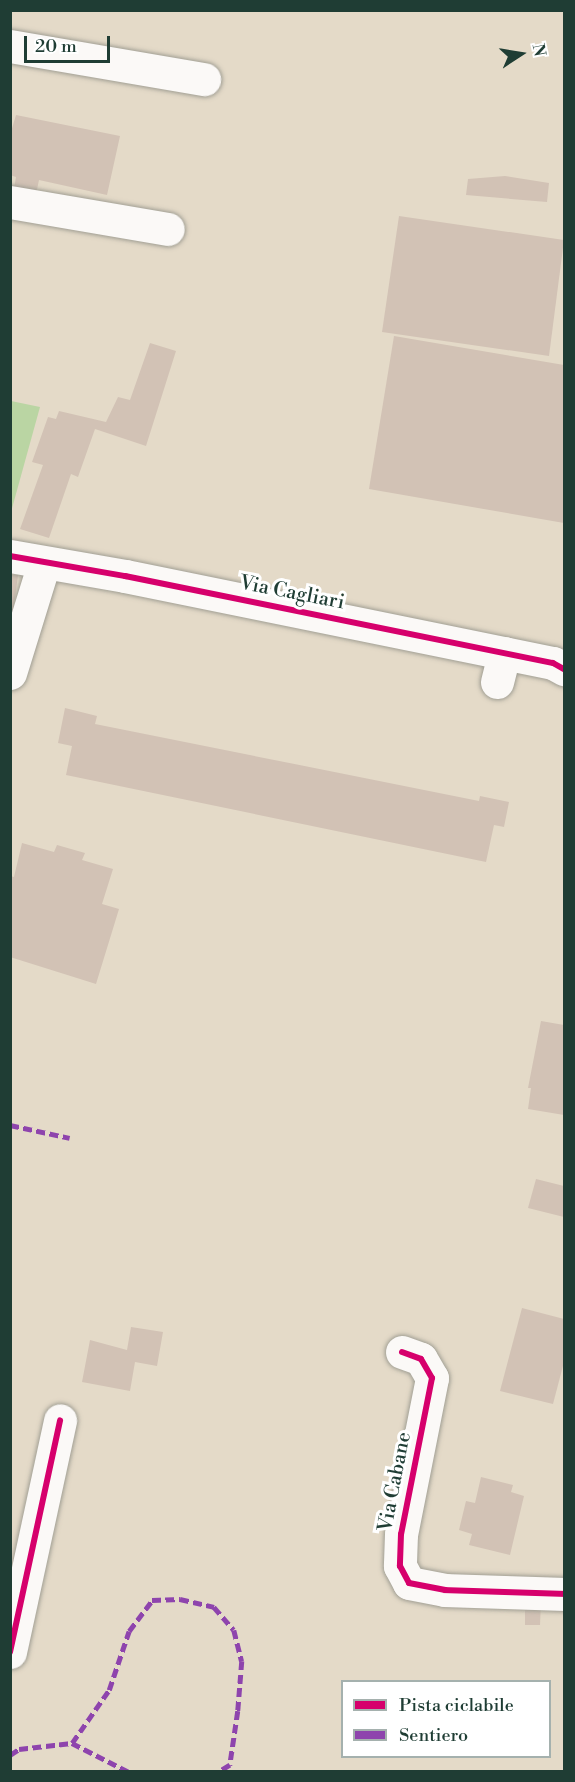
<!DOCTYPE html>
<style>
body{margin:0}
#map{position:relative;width:575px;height:1782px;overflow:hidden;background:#e4dac8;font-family:"Libre Bodoni",serif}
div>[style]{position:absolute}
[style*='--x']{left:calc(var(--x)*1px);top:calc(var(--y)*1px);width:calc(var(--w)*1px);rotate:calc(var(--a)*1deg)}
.green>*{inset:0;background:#bad5a3}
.building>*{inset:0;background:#d2c2b5}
.roads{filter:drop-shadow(0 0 2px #a19f94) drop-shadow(0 0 2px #a19f94)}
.minor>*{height:33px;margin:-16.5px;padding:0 16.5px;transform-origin:16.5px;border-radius:16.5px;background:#fbf9f7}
.quiet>*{height:4.5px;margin-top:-2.25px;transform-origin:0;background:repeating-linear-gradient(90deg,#8e44ad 0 9px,transparent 0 13.5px)}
.cycleway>*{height:6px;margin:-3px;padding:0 3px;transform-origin:3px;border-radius:3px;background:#d6006c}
span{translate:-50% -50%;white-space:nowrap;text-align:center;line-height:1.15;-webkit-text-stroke:6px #fff;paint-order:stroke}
.street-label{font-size:20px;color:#1f3d34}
.frame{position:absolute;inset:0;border:12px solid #1f3d34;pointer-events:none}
.legend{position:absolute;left:341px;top:1680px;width:210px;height:78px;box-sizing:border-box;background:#fff;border:2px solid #a5b1ae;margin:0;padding:8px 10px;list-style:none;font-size:18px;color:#1f3d34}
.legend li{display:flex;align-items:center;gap:12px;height:30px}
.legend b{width:30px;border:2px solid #a5b1ae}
.north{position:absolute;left:491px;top:24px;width:60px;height:60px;-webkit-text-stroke:4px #fff;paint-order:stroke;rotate:78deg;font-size:16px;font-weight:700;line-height:24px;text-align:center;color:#1f3d34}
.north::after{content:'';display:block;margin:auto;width:21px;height:27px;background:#1f3d34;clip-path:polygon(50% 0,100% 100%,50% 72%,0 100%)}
.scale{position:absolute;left:24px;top:36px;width:86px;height:27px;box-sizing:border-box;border:3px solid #1f3d34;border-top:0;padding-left:8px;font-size:18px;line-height:21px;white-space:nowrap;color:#1f3d34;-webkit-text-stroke:4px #fff;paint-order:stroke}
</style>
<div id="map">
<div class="green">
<i style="clip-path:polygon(11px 401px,40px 407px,11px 512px,10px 401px)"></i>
</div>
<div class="building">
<i style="clip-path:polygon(16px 115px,120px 136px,107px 195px,39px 180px,36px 194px,14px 189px,16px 177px,10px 175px,10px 135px)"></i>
<i style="clip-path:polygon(505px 176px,549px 183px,547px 202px,466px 195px,468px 179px)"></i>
<i style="clip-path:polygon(399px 216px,564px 240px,549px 356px,382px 332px)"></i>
<i style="clip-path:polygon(394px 336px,564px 365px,564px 523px,369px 489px)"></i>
<i style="clip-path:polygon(150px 343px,176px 351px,146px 446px,95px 429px,78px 477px,71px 474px,49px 538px,20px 529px,43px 465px,32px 462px,48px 417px,56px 419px,59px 411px,106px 422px,118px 397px,130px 400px)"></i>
<i style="clip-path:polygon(10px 575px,18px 575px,13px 613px,10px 613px)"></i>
<i style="clip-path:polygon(65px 708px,97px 716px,95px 724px,479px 801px,480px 796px,509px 802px,504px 827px,494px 825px,486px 862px,66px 775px,72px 746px,58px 743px)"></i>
<i style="clip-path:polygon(22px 843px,54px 852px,57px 845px,85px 853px,82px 860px,113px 869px,102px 904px,119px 909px,96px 984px,10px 957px,10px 876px,14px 877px)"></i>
<i style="clip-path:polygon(541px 1021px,564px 1025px,564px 1115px,528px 1109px,531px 1088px,528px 1088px)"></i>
<i style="clip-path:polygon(536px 1179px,564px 1186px,564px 1217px,528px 1208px)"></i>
<i style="clip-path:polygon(522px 1308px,564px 1319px,564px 1362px,553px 1404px,500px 1391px)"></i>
<i style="clip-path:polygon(131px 1327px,163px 1332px,157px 1366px,135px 1362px,130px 1391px,82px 1382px,90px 1340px,127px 1350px)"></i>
<i style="clip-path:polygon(481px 1477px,513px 1485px,511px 1492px,524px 1496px,510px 1555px,469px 1545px,472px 1534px,459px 1530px,466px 1501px,475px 1503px)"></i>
<i style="clip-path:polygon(525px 1601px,541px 1601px,540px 1625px,525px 1625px)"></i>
</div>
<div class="roads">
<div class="minor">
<i style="--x:10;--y:46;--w:197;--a:9.7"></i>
<i style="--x:10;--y:202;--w:160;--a:9.7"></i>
<i style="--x:10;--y:556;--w:117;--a:9.9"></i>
<i style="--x:125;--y:576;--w:437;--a:11.5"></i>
<i style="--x:553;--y:663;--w:13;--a:29"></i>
<i style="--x:10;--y:673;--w:115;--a:-72.8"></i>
<i style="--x:497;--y:682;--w:30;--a:-76"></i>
<i style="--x:402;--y:1352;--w:20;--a:20"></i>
<i style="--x:421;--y:1359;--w:22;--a:60"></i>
<i style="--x:432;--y:1378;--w:159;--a:101.2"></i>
<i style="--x:401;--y:1534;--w:32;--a:92"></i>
<i style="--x:400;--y:1566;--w:19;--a:62"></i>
<i style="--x:409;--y:1583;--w:37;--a:11"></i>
<i style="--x:445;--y:1590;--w:119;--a:1.9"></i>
<i style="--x:10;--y:1652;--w:237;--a:-77.8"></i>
</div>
</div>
<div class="quiet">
<i style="--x:10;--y:1125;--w:61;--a:12.2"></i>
<i style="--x:72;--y:1743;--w:65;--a:-55.1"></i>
<i style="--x:109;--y:1690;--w:62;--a:-71.3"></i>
<i style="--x:129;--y:1631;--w:39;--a:-53"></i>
<i style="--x:152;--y:1600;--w:28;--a:-2"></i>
<i style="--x:180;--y:1599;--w:35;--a:13"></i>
<i style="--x:214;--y:1607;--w:30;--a:49"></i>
<i style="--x:234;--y:1630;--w:32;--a:76"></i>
<i style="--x:242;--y:1661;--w:50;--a:94.6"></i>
<i style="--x:238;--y:1711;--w:55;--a:98.4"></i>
<i style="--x:230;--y:1765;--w:13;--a:148"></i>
<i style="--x:10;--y:1755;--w:11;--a:-34"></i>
<i style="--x:19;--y:1749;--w:53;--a:-6.5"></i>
<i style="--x:72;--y:1743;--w:64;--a:27"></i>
</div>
<div class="cycleway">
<i style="--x:10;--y:556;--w:117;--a:9.9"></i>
<i style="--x:125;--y:576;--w:437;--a:11.5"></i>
<i style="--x:553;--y:663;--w:13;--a:29"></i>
<i style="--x:402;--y:1352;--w:20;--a:20"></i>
<i style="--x:421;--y:1359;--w:22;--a:60"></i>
<i style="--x:432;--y:1378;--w:159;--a:101.2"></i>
<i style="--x:401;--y:1534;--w:32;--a:92"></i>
<i style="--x:400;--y:1566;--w:19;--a:62"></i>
<i style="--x:409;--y:1583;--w:37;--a:11"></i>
<i style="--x:445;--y:1590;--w:119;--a:1.9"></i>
<i style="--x:10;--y:1652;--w:237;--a:-77.8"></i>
</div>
<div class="street-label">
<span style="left:292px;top:593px;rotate:11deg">Via Cagliari</span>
<span style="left:395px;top:1482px;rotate:-79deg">Via Cabane</span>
</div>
<div class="frame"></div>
<ul class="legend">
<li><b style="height:8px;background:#d6006c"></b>Pista ciclabile</li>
<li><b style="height:8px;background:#8e44ad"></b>Sentiero</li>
</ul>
<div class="north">N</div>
<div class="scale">20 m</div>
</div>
